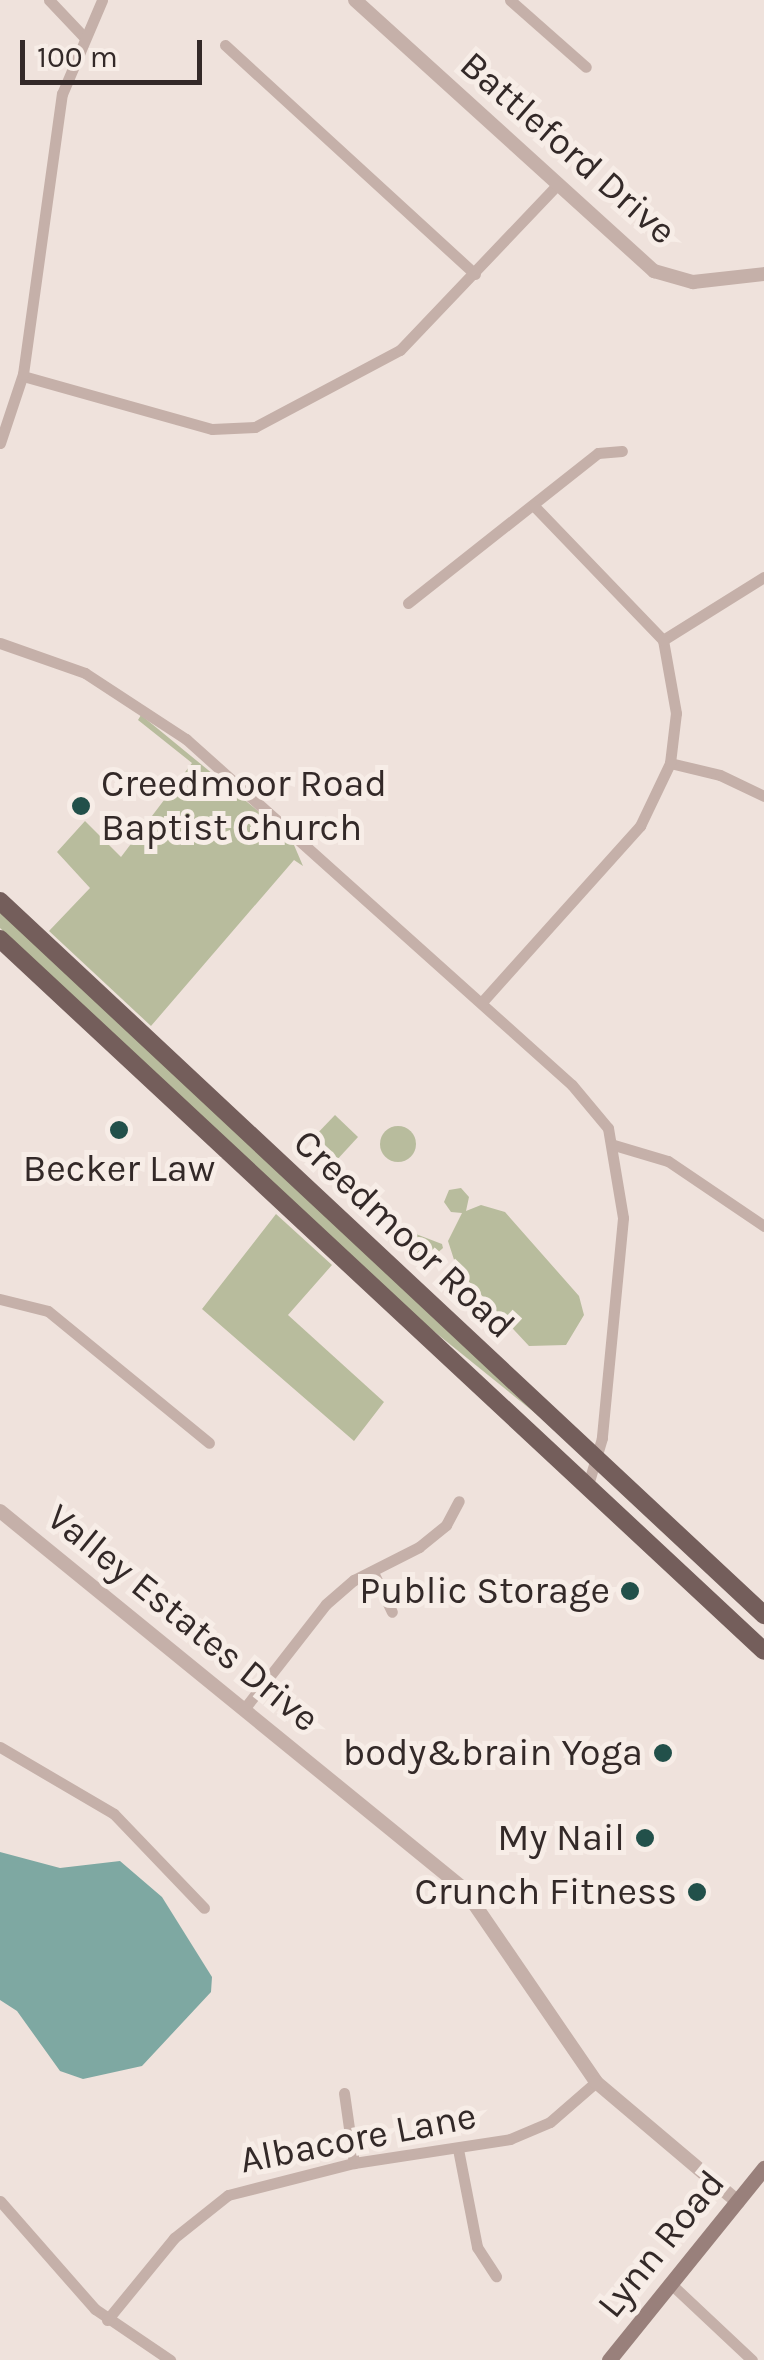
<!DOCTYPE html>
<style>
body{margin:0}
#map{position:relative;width:764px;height:2360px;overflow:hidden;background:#efe2dc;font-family:Karla,sans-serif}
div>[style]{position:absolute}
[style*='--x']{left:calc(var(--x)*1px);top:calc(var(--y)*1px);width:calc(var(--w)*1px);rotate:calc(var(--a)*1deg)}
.green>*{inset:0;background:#b8bc9d}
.round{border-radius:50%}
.water>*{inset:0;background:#7ea8a2}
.minor>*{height:11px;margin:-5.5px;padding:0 5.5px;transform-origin:5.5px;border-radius:5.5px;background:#c5b0a9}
.tertiary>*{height:14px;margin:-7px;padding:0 7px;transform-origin:7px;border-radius:7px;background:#c5b0a9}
.secondary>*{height:15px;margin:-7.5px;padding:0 7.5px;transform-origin:7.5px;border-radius:7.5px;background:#99807b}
.primary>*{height:18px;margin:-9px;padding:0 9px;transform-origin:9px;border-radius:9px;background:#745e5b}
.dots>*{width:28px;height:28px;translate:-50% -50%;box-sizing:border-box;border:5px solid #f7ede7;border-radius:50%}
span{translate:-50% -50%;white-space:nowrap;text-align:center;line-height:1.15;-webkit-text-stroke:10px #f7ede7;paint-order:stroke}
.street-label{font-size:38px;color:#332928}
.poi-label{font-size:38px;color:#332928}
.left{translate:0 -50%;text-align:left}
.right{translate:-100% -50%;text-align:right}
.scale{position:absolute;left:20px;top:40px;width:182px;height:45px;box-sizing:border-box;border:5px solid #332928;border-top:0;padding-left:12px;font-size:30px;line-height:35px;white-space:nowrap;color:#332928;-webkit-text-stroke:8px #f7ede7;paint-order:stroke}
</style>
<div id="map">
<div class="green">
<i style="clip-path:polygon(141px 715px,291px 838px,303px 866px,294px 860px,151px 1026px,49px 931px,90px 888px,57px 852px,85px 821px,121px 857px,192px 763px,138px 720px)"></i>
<i style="clip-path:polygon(0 912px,540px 1417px,405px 1308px,0 928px)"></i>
<i style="clip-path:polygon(335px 1115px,358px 1137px,335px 1162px,312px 1139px)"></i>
<i class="round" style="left:380px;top:1126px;width:36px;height:36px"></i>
<i style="clip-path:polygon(461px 1188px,469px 1197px,466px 1211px,481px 1205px,505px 1212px,579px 1296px,584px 1315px,566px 1345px,529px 1346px,457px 1269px,448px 1241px,462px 1213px,451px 1212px,444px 1202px,449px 1190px)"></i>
<i style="clip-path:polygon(276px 1214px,332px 1265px,288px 1315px,384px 1402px,354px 1441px,202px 1309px)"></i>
<i style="clip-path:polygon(408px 1231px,442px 1244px,443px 1248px,428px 1261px,413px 1259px,401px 1243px)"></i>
</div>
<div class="water">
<i style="clip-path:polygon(0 1852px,60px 1868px,120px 1861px,162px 1897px,212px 1977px,211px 1992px,142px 2066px,83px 2079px,60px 2071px,17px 2011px,0 2000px)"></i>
</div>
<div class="minor">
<i style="--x:49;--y:0;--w:51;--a:46.6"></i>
<i style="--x:510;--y:0;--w:101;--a:41.4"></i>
<i style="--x:225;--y:45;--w:339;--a:42.5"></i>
<i style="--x:23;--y:376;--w:196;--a:15.7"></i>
<i style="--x:212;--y:429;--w:43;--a:-2.7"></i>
<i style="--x:255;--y:427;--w:164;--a:-28"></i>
<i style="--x:400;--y:350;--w:225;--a:-46.4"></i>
<i style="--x:0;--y:443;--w:73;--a:-71.6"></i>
<i style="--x:23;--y:374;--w:283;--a:-82.1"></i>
<i style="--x:62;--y:94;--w:102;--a:-66.9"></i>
<i style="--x:408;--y:603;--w:242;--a:-38.3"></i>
<i style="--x:598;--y:453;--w:24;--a:-5"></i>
<i style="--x:663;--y:640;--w:119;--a:-32"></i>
<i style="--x:0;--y:643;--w:90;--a:19.4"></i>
<i style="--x:85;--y:673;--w:121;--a:33.2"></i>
<i style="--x:186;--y:739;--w:518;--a:41.87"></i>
<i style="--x:572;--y:1085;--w:56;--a:50.1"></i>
<i style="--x:608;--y:1128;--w:91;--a:80.5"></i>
<i style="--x:623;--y:1218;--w:221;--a:95.5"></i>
<i style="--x:602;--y:1438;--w:52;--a:106.7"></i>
<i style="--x:670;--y:763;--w:51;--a:13.5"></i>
<i style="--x:720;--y:775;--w:49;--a:25.5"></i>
<i style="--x:482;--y:1002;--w:237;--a:-48.1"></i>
<i style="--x:640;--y:826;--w:70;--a:-64.5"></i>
<i style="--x:670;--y:763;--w:50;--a:-83.2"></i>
<i style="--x:676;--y:713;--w:74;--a:-100.1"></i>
<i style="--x:663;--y:640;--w:186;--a:-133.9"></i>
<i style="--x:614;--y:1145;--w:56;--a:16.5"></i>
<i style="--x:668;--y:1161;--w:116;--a:34.1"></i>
<i style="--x:0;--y:1299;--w:49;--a:14"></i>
<i style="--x:48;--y:1311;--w:208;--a:39.3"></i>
<i style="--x:373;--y:1572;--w:44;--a:64.6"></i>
<i style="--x:244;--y:1709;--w:133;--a:-52"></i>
<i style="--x:326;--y:1604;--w:37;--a:-41"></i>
<i style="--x:354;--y:1580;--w:73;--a:-26.9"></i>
<i style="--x:419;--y:1547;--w:35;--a:-39"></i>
<i style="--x:446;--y:1525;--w:27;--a:-62"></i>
<i style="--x:0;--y:1747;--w:132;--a:30.4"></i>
<i style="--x:114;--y:1814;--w:130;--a:46.2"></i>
<i style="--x:344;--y:2093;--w:71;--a:81.9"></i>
<i style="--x:458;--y:2149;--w:100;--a:79"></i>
<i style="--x:477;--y:2247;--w:35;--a:57"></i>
<i style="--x:0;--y:2201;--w:144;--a:48.7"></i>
<i style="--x:95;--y:2309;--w:91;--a:34.2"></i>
<i style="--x:671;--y:2284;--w:111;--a:43.2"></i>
<i style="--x:107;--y:2320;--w:106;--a:-50.7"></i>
<i style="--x:174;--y:2238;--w:69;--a:-38.5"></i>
<i style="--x:228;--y:2195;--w:130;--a:-14.3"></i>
<i style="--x:354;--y:2163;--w:158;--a:-8.7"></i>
<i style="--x:510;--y:2139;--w:43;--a:-23"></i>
<i style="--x:550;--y:2122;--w:61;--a:-41"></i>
</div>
<div class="tertiary">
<i style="--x:355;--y:0;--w:404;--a:42.2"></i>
<i style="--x:654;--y:271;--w:41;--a:15.8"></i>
<i style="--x:693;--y:282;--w:71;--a:-6.4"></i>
<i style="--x:0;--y:1511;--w:598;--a:39.17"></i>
<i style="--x:464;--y:1889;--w:234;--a:55.6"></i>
<i style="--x:596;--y:2082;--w:186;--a:40.2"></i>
</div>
<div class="secondary">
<i style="--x:609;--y:2360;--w:247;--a:-51.1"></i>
</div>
<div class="primary">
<i style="--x:0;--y:901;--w:1046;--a:43.06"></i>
<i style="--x:0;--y:939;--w:1044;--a:42.98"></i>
</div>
<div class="dots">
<i style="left:81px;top:806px;background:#22504a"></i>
<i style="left:119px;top:1130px;background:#22504a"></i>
<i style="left:630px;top:1591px;background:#22504a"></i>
<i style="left:663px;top:1753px;background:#22504a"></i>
<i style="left:645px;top:1838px;background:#22504a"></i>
<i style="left:697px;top:1892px;background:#22504a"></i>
</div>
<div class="street-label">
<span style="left:568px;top:148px;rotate:41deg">Battleford Drive</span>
<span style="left:404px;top:1234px;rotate:43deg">Creedmoor Road</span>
<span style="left:183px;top:1618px;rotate:39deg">Valley Estates Drive</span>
<span style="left:358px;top:2138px;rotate:-11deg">Albacore Lane</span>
<span style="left:661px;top:2244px;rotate:-51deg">Lynn Road</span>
</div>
<div class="poi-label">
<span class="left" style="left:101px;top:806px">Creedmoor Road<br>Baptist Church</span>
<span style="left:119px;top:1169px">Becker Law</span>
<span class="right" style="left:610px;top:1591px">Public Storage</span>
<span class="right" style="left:643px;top:1753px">body&amp;brain Yoga</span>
<span class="right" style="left:625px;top:1838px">My Nail</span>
<span class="right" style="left:677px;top:1892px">Crunch Fitness</span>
</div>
<div class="scale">100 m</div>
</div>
